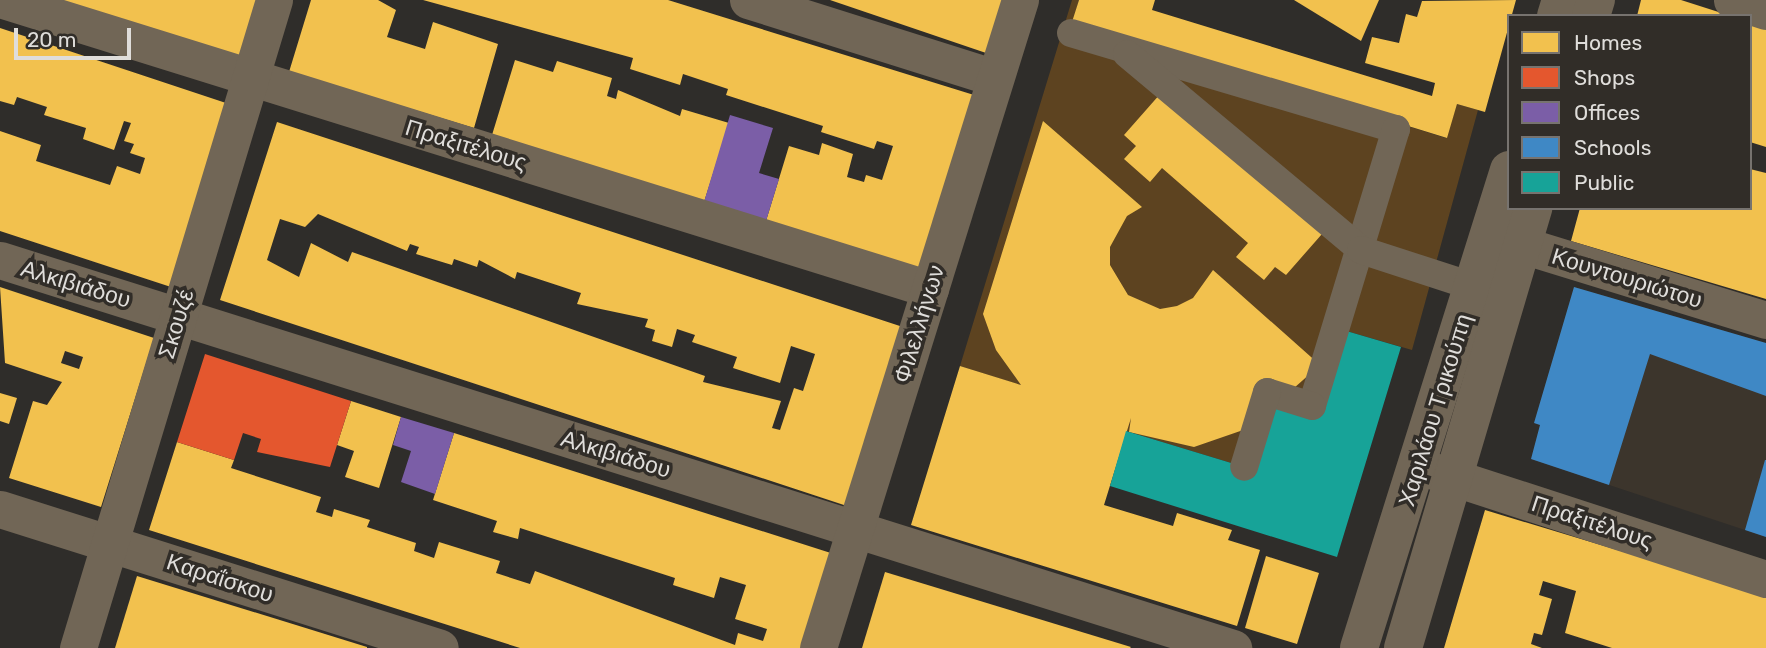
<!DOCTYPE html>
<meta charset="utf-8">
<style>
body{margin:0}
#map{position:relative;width:1766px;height:648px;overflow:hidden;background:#2f2d2a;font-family:Rubik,sans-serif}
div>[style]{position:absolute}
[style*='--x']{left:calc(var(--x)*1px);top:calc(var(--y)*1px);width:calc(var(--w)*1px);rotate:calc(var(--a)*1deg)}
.built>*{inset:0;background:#3c352c}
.green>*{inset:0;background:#5d4320}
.homes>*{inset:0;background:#f2c14e}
.shops>*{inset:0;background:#e4572e}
.offices>*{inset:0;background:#7b5ea7}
.schools>*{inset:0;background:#3f88c5}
.public>*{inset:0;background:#17a398}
.pedestrian>*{height:28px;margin:-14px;padding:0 14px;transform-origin:14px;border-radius:14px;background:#716656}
.minor>*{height:37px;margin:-18.5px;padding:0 18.5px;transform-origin:18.5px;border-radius:18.5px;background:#716656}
.tertiary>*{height:38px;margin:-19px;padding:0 19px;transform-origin:19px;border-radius:19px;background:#716656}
span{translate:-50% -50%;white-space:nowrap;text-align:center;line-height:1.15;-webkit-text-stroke:7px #312d28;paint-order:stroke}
.street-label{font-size:23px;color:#dfddda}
.legend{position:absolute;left:1507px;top:14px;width:245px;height:196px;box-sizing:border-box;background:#312d28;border:2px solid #77736f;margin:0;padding:9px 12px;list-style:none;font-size:21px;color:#dfddda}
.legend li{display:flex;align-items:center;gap:14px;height:35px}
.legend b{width:35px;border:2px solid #77736f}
.scale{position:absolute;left:14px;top:28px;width:117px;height:32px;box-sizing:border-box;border:4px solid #dfddda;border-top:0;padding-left:9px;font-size:21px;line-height:24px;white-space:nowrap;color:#dfddda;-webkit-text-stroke:5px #312d28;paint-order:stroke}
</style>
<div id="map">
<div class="built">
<i style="clip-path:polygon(1574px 287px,1766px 343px,1766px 537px,1531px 459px,1540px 425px,1534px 423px)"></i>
</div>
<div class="green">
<i style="clip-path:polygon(1072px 0,1079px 0,1073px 22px,1446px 138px,1457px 104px,1478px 110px,1412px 350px,1343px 330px,1251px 469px,1126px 431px,1059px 397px,960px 366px)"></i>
</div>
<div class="homes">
<i style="clip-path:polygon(58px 0,261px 0,243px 61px)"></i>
<i style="clip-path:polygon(311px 0,378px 0,396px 10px,387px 37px,425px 49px,433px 22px,498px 44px,474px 128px,289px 72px)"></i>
<i style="clip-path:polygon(423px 0,668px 0,974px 95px,921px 269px,766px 221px,789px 146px,819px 155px,822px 143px,853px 154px,847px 177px,864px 182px,866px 175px,882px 180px,893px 146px,877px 141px,874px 149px,821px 132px,823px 126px,726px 95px,728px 89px,683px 74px,680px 85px,630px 69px,633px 58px)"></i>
<i style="clip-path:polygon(830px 0,1007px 0,989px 54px)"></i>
<i style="clip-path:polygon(1079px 0,1155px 0,1152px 10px,1432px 96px,1435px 83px,1365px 63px,1372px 37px,1399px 43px,1406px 14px,1417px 17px,1422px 1px,1516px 0,1485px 112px,1457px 104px,1447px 138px,1072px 22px)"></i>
<i style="clip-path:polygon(1294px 0,1379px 0,1361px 41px)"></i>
<i style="clip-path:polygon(1641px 0,1681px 0,1731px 16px,1637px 16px)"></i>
<i style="clip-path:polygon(1750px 21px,1766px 25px,1766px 147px,1750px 142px)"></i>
<i style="clip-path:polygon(0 28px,226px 103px,171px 287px,0 231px,0 131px,41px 145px,36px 161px,110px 185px,117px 166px,140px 174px,145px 158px,130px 153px,134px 144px,124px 141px,131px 123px,124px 121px,114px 150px,83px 139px,86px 128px,44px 115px,47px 107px,17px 97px,14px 105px,0 101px)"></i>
<i style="clip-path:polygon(515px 60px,553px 72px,557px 61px,612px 78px,607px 96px,616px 99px,618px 90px,680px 116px,682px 109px,729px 123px,704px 202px,492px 135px)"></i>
<i style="clip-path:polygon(1161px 93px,1322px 234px,1286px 275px,1275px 267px,1264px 280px,1236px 257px,1248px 243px,1162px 168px,1150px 182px,1124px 159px,1136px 146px,1124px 135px)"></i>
<i style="clip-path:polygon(1043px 121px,1142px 207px,1127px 216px,1110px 247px,1110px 265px,1128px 295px,1160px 309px,1177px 306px,1193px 298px,1213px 270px,1320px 365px,1249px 428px,1194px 447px,1129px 432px,1131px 418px,1104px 505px,1173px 526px,1177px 513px,1232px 530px,1228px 540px,1260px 550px,1237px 626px,911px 525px,960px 366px,1021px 385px,996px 350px,983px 314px)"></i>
<i style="clip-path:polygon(evenodd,277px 122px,906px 328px,850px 507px,220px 300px,277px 122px,318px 214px,407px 251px,410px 244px,419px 247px,416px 254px,452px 265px,454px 259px,477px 267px,479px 260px,515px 279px,517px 272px,581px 293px,577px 304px,648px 319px,645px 327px,655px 330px,652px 341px,672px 347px,677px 329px,695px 335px,692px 342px,737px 357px,733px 368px,780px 383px,791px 346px,815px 354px,803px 391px,794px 388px,780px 430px,772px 428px,781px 401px,703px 382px,705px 376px,352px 252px,348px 262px,311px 243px,299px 277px,267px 260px,280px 219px,305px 227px,318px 214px)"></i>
<i style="clip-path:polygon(1750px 169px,1766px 173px,1766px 299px,1571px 241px,1580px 208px,1750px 208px)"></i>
<i style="clip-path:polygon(evenodd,0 287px,154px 338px,101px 507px,9px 478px,33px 401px,47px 405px,62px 382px,5px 363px,0 287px,65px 351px,83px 357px,79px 369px,61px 363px,65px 351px)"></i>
<i style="clip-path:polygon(0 393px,17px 398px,9px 424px,0 421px)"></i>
<i style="clip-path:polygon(351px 401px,401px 417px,379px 488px,345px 477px,354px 451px,337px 445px)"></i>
<i style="clip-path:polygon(454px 433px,837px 555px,808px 648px,520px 648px,149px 530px,177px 442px,234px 460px,231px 468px,321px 497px,316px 512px,332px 517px,334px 509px,370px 520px,367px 527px,416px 543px,414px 551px,434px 558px,439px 542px,500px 561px,496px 573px,530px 584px,535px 571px,735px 645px,738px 633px,763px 641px,767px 629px,735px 619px,746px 585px,720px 577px,714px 598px,673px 585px,675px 578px,520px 528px,518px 539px,493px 532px,497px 521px,433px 500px)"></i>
<i style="clip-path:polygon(1485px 510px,1766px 595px,1766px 648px,1612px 648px,1565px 633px,1576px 591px,1543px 581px,1539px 595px,1552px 599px,1542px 635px,1534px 633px,1531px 644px,1542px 648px,1444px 648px)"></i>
<i style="clip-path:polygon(1266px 556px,1319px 573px,1297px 644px,1245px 628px)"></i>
<i style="clip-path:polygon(885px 572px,1131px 647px,1130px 648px,862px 648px)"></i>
<i style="clip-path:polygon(137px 576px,367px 647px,367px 648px,115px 648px)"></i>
</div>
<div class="shops">
<i style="clip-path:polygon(205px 354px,351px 401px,330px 467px,257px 452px,261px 439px,243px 433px,234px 460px,177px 442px)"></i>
</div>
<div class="offices">
<i style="clip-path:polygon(730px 115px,773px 128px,759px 173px,779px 179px,766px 221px,704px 202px)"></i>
<i style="clip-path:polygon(401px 417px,454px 433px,435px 494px,401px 482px,411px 451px,393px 445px)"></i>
</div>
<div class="schools">
<i style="clip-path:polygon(1574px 287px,1766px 343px,1766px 396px,1650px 354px,1609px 485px,1531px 459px,1540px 425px,1534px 423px)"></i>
<i style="clip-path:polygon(1765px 460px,1766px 460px,1766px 537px,1745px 530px)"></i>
</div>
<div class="public">
<i style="clip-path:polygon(1343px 330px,1401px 347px,1337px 557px,1110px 486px,1126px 431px,1251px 469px,1272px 401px,1317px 415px)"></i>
</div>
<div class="pedestrian">
<i style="--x:1071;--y:33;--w:339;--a:16.5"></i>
<i style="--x:1396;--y:129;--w:289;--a:106.9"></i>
<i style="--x:1312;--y:406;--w:47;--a:-162.7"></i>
<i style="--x:1267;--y:392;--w:78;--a:107"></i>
<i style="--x:1127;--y:54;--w:305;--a:39.9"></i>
<i style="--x:1361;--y:250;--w:117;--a:18"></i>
</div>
<div class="minor">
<i style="--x:3;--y:0;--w:971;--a:17.32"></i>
<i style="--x:748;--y:0;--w:259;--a:17.5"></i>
<i style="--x:1732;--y:0;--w:36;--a:18"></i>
<i style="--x:1493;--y:236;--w:286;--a:17.1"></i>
<i style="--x:0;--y:260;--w:1293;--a:17.47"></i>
<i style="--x:1418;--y:466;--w:366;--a:18"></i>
<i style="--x:0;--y:509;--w:461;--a:17.5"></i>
<i style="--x:78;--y:648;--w:677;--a:-73.17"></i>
<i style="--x:818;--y:648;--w:679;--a:-72.69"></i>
</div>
<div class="tertiary">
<i style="--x:1556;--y:16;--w:17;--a:-73"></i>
<i style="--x:1591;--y:16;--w:17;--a:-73"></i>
<i style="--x:1359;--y:648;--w:501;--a:-72.58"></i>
<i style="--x:1403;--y:648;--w:459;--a:-73.5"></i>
</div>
<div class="street-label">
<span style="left:466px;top:145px;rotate:17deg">Πραξιτέλους</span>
<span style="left:1627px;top:278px;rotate:17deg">Κουντουριώτου</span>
<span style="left:76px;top:284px;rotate:17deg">Αλκιβιάδου</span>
<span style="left:176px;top:324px;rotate:-73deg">Σκουζέ</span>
<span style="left:919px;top:324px;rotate:-73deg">Φιλελλήνων</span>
<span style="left:1435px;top:410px;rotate:-73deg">Χαριλάου Τρικούπη</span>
<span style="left:616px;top:454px;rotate:17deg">Αλκιβιάδου</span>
<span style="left:1592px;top:522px;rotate:18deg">Πραξιτέλους</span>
<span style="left:220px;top:578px;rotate:18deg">Καραΐσκου</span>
</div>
<ul class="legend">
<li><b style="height:19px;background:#f2c14e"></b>Homes</li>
<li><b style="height:19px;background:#e4572e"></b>Shops</li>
<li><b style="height:19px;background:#7b5ea7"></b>Offices</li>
<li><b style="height:19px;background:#3f88c5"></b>Schools</li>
<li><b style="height:19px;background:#17a398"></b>Public</li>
</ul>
<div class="scale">20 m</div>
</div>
